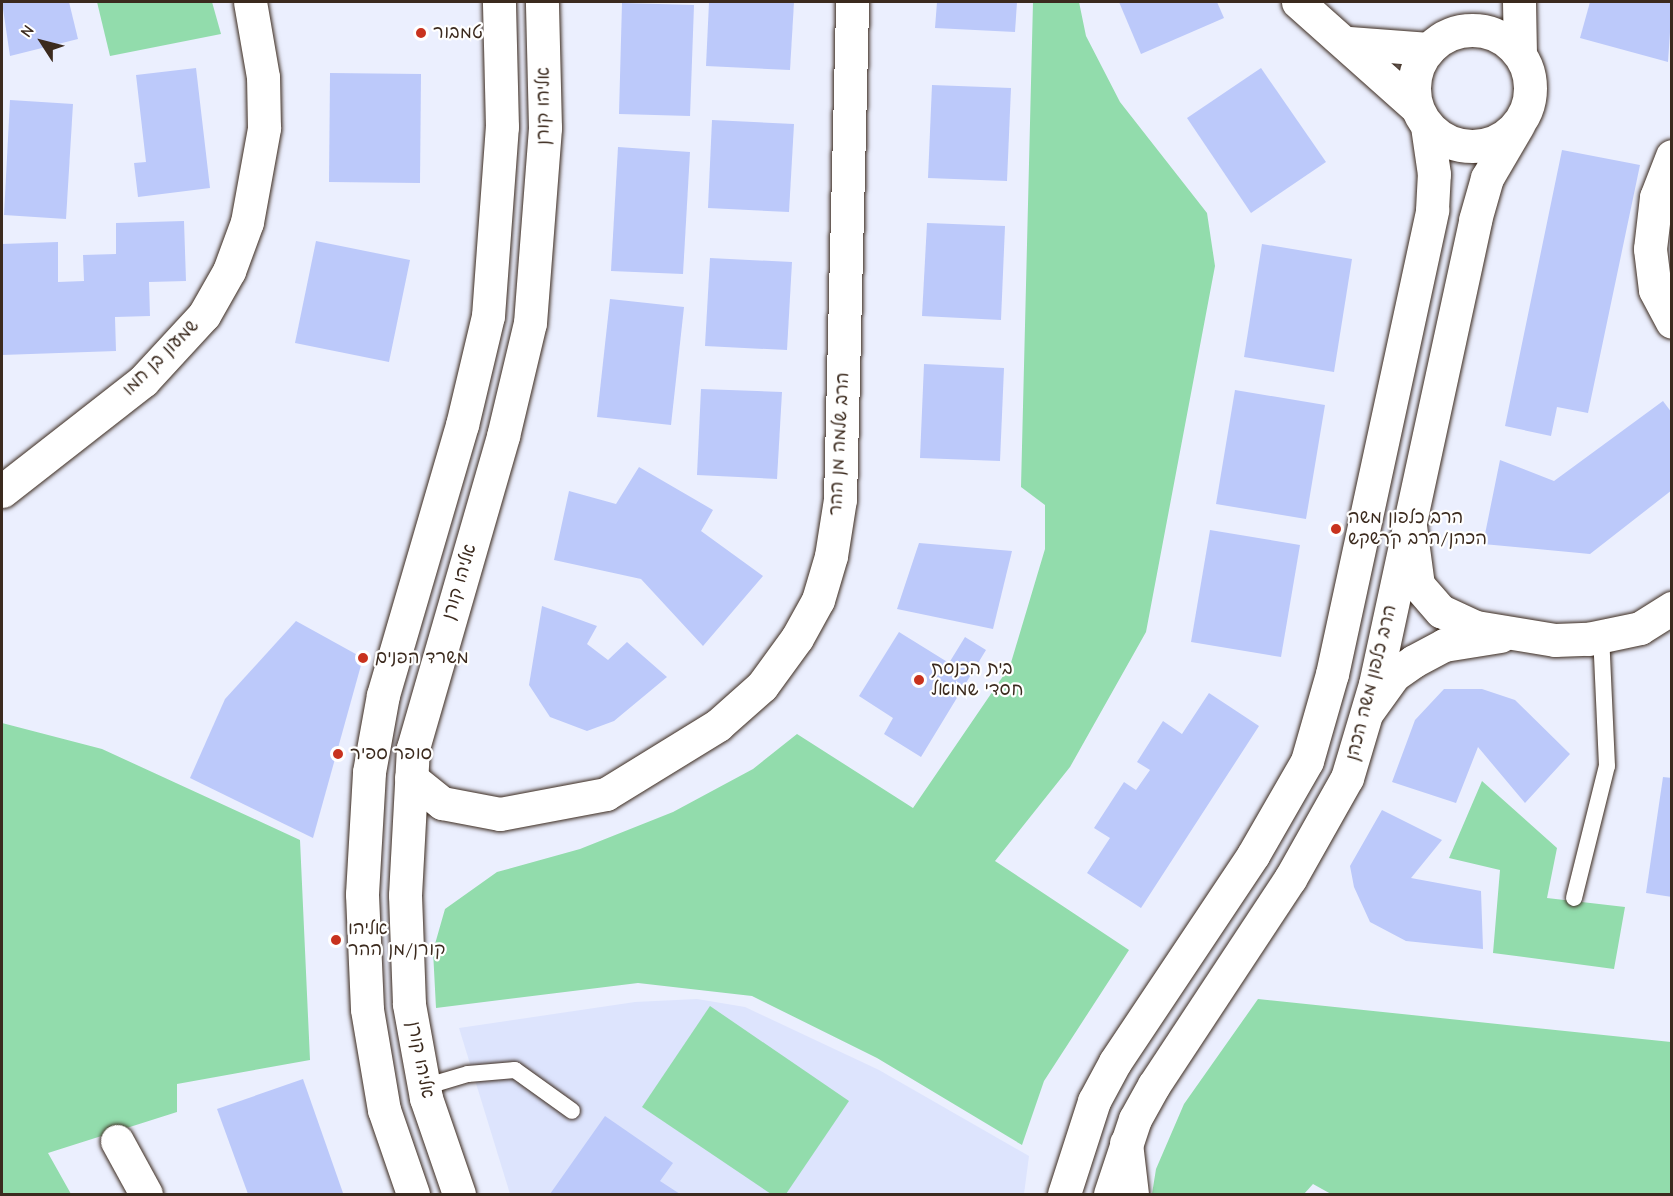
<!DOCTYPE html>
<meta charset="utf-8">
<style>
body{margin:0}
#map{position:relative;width:1673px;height:1196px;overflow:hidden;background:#ebeffe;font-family:"Comic Neue","Playpen Sans Hebrew",sans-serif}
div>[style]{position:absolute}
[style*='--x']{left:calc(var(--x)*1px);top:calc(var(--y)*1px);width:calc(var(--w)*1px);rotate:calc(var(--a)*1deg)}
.built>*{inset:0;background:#dde4fd}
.green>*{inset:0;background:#92dcac}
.building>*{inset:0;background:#bcc9fa}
.roads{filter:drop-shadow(0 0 2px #3b2a1e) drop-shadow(0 0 2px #3b2a1e)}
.service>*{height:16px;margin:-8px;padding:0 8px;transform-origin:8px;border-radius:8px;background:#fff}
.minor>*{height:33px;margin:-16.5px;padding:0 16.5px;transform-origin:16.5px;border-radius:16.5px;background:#fff}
.tertiary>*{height:33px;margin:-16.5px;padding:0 16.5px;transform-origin:16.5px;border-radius:16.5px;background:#fff}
.tertiary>.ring{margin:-16.5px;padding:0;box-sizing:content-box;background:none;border:33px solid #fff;border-radius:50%}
.dots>*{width:16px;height:16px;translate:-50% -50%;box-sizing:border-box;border:3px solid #fff;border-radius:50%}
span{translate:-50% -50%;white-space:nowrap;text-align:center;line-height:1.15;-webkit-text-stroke:4.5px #fff;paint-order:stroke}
.poi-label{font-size:18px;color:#3b2a1e}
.left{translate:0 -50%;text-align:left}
.street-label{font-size:18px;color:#3b2a1e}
.frame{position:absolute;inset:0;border:3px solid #3b2a1e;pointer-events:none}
.north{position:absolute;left:12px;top:12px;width:60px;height:60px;-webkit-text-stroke:4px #fff;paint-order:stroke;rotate:306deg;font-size:16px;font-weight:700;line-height:24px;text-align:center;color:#3b2a1e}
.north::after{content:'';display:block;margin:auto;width:21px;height:27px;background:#3b2a1e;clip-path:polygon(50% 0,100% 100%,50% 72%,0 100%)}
</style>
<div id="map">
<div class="built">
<i style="clip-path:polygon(697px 999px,745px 1007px,879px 1070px,1029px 1156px,1024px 1194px,510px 1194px,459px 1028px,635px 1002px)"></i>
</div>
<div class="green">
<i style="clip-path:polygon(97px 2px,212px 2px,221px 34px,110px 56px)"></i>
<i style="clip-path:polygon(1033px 2px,1079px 2px,1086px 36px,1120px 102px,1207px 213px,1215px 266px,1146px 632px,1070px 767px,995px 861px,1129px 950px,1044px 1081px,1022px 1145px,877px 1058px,752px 996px,638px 983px,436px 1008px,433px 951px,445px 909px,497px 872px,580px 849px,673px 812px,753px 769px,797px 734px,913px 808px,1010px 666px,1045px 549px,1045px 505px,1021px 487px)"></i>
<i style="clip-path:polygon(2px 723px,102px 749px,300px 840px,310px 1060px,177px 1084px,177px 1112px,48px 1153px,71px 1194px,2px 1194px)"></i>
<i style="clip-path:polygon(1482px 781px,1557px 848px,1547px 898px,1625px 907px,1614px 969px,1493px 953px,1500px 870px,1449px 858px)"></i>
<i style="clip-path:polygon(1258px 999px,1671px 1042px,1671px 1194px,1331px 1194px,1313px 1184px,1304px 1194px,1152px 1194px,1156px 1169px,1184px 1104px)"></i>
<i style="clip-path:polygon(710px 1006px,849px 1101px,786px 1194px,771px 1194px,642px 1107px)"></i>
</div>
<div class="building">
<i style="clip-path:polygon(2px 2px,69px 2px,78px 39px,10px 56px)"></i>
<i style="clip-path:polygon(709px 2px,794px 2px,790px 70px,706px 66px)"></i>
<i style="clip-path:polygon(937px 2px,1017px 2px,1015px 32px,935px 28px)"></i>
<i style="clip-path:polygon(1119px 2px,1217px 2px,1224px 18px,1141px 54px)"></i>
<i style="clip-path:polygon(1590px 2px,1672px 2px,1668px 62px,1580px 38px)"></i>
<i style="clip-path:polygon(622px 3px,694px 5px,690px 116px,619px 114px)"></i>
<i style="clip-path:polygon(196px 68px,210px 188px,138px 197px,134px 163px,146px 162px,136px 75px)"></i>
<i style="clip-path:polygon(1261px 68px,1326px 162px,1251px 213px,1187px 118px)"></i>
<i style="clip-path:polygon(330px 73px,421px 74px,420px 183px,329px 182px)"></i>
<i style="clip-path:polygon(932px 85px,1011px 88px,1007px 181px,928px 178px)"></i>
<i style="clip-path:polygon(10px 100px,73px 104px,66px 219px,4px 215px)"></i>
<i style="clip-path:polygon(712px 120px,794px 124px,789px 212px,708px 208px)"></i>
<i style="clip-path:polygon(618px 147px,690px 152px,683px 274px,611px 271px)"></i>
<i style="clip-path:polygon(1562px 150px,1640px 165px,1588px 413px,1557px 407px,1551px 436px,1505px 426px)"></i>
<i style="clip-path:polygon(184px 221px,186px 281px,149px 282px,150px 316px,115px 317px,116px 351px,2px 355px,2px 244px,58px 242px,58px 282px,84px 281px,83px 255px,116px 254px,116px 223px)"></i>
<i style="clip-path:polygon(927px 223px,1005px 226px,1001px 320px,922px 316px)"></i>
<i style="clip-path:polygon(316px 241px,410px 260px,389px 362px,295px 343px)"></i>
<i style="clip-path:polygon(1262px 244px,1352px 259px,1334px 372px,1244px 357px)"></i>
<i style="clip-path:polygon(710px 258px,792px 262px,787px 350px,705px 346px)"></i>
<i style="clip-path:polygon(610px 299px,684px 307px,671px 425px,597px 417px)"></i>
<i style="clip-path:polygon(924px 364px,1004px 368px,1000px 461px,920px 458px)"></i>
<i style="clip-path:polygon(701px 389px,782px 392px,777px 479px,697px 475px)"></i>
<i style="clip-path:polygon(1235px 390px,1325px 405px,1306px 519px,1216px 504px)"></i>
<i style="clip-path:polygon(1663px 401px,1672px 413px,1672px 490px,1590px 554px,1483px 544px,1500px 460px,1554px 481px)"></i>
<i style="clip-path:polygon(639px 467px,713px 510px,701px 531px,763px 576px,703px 646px,641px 579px,554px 560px,569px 491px,616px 504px)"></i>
<i style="clip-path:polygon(1210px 530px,1300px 545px,1281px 657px,1191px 642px)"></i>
<i style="clip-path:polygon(919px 543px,1012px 551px,993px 629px,897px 609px)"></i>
<i style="clip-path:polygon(542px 606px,597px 626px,587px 644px,608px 660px,627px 642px,667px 677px,614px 721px,587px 731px,550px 717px,529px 685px)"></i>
<i style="clip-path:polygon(296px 621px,363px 658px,313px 838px,190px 778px,225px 699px)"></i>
<i style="clip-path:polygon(899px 632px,949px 663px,965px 637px,986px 650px,921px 757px,884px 734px,893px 718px,859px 696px)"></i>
<i style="clip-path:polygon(1444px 689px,1482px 689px,1515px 700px,1570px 754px,1525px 803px,1478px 747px,1456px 803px,1392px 782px,1415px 720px)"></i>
<i style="clip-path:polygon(1209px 693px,1259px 726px,1141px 908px,1087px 873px,1110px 838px,1094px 828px,1124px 782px,1136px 790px,1150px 770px,1137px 762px,1163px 721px,1182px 734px)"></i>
<i style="clip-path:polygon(1663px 777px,1672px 778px,1672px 897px,1646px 893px)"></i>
<i style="clip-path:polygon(1382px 810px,1442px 840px,1411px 878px,1481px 891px,1483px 949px,1406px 941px,1370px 922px,1354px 887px,1350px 866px)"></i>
<i style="clip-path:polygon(303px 1079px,343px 1193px,248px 1194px,217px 1109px)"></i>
<i style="clip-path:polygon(605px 1116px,673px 1163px,660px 1181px,680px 1194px,550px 1194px)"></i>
</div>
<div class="roads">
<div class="service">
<i style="--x:1574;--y:898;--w:136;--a:-76"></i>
<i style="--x:1607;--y:766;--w:130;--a:-92.6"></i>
<i style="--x:424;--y:1087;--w:46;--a:-16.5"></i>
<i style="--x:468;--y:1074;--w:47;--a:-4.9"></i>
<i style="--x:515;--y:1070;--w:70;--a:35.7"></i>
</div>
<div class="minor">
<i style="--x:1298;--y:2;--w:159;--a:41.7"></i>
<i style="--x:1349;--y:43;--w:80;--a:4.3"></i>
<i style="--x:1672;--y:156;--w:44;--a:111.3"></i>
<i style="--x:1656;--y:197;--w:52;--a:96.6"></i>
<i style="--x:1650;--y:249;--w:41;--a:83"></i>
<i style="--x:1655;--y:290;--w:36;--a:62"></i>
<i style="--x:1410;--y:526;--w:60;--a:82.3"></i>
<i style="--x:1418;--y:585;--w:35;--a:49"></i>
<i style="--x:1441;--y:611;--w:38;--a:25"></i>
<i style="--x:1476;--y:627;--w:80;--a:9.3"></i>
<i style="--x:1555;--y:640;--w:33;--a:-2"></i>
<i style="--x:1588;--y:639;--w:53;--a:-11.9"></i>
<i style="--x:1640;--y:628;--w:38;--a:-32"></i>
<i style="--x:1368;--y:711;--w:44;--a:-54.2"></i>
<i style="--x:1394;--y:675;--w:24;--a:-35"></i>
<i style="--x:1414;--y:661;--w:34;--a:-28"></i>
<i style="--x:1444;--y:645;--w:57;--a:-9.1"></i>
<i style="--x:411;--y:778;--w:40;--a:39"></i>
<i style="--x:442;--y:803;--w:59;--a:10.7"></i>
<i style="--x:500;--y:814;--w:108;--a:-10.7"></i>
<i style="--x:606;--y:794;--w:132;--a:-31.6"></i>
<i style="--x:718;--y:725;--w:59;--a:-41.6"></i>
<i style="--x:762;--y:686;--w:59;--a:-53.9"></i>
<i style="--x:797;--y:638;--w:43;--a:-61.1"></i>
<i style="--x:818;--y:600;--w:46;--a:-73.5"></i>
<i style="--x:831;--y:556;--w:58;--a:-81"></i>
<i style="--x:840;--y:499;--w:497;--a:-88.6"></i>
<i style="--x:117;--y:1141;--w:60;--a:61.3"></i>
<i style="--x:1126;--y:1143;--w:51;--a:83.3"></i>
</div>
<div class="tertiary">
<i style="--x:1519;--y:2;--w:50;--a:88.9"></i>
<i class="ring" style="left:1414px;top:30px;width:83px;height:83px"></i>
<i style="--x:2;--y:491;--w:179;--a:-38"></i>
<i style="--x:143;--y:381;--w:90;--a:-47.3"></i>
<i style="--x:204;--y:315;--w:51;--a:-60.4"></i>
<i style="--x:229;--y:271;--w:52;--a:-69.8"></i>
<i style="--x:247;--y:222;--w:96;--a:-79.7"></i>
<i style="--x:264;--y:128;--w:51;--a:-91.1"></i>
<i style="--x:263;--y:77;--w:76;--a:-99.8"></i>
<i style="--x:413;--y:1194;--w:89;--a:-109"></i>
<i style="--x:384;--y:1110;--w:102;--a:-99.6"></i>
<i style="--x:367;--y:1009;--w:115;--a:-92.5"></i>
<i style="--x:362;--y:894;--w:122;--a:-86.7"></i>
<i style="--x:369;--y:772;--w:78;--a:-79.7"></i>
<i style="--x:383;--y:695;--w:281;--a:-73.7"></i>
<i style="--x:462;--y:425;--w:112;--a:-76.6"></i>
<i style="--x:488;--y:316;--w:190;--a:-85.8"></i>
<i style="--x:502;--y:127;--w:125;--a:-91.4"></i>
<i style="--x:459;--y:1194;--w:102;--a:-109"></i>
<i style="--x:426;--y:1098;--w:96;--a:-100.3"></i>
<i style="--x:409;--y:1004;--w:109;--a:-92.1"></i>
<i style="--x:405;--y:895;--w:147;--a:-86.9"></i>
<i style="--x:413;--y:748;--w:325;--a:-73.9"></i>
<i style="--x:503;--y:436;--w:116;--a:-76.6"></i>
<i style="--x:530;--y:323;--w:196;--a:-85.6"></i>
<i style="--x:545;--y:128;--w:126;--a:-91.4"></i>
<i style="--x:1064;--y:1194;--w:98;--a:-72.1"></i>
<i style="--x:1094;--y:1101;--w:44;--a:-61.7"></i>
<i style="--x:1115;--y:1062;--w:249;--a:-56.3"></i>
<i style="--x:1253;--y:855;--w:108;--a:-60.1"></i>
<i style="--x:1307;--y:761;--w:91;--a:-74"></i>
<i style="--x:1332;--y:674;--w:475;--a:-77.8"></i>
<i style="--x:1432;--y:210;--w:36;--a:-87"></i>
<i style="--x:1434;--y:174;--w:49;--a:-98.3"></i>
<i style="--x:1110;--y:1194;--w:79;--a:-71.6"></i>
<i style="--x:1135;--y:1119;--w:39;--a:-61"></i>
<i style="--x:1154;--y:1085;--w:247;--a:-56.6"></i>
<i style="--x:1290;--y:879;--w:116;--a:-60.6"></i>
<i style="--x:1347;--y:778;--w:98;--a:-73.4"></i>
<i style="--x:1375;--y:684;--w:475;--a:-77.8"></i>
<i style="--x:1475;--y:220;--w:44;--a:-74.1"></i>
<i style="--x:1487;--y:178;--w:61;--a:-59.7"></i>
</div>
</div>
<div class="dots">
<i style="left:421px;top:33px;background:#c8321e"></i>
<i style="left:1336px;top:529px;background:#c8321e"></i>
<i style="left:363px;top:658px;background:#c8321e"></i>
<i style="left:919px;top:680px;background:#c8321e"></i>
<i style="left:338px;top:754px;background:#c8321e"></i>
<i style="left:336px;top:940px;background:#c8321e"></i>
</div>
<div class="poi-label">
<span class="left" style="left:433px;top:33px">טמבור</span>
<span class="left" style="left:1348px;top:529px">הרב כלפון משה<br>הכהן/הרב קרשקש</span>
<span class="left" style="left:375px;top:658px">משרד הפנים</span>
<span class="left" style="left:931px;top:680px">בית הכנסת<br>חסדי שמואל</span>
<span class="left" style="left:350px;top:754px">סופר ספיר</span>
<span class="left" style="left:348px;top:940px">אליהו<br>קורן/מן ההר</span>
</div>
<div class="street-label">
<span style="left:544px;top:106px;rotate:-90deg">אליהו קורן</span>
<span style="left:161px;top:358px;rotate:-45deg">שמעון בן חמו</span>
<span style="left:840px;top:444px;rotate:-87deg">הרב שלמה מן ההר</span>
<span style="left:460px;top:582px;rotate:-73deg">אליהו קורן</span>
<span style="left:1372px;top:683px;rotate:-76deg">הרב כלפון משה הכהן</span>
<span style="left:420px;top:1060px;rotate:79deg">אליהו קורן</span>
</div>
<div class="frame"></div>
<div class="north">N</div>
</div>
